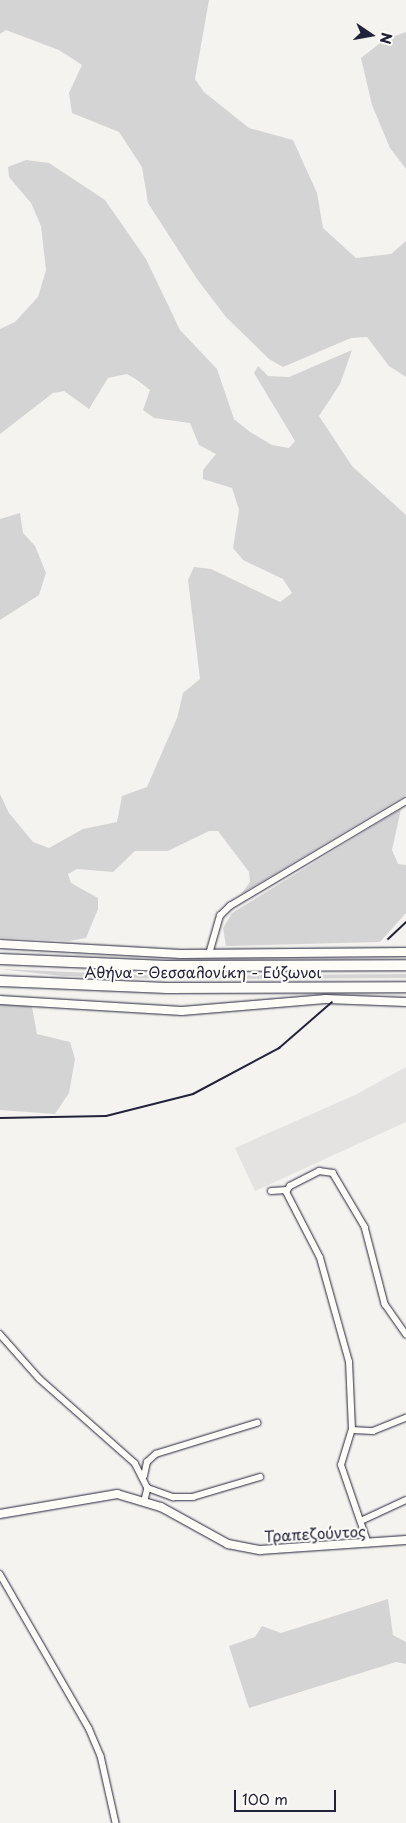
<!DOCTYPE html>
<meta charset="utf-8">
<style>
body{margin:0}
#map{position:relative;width:406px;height:1823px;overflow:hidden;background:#f4f3ef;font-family:"Playpen Sans",sans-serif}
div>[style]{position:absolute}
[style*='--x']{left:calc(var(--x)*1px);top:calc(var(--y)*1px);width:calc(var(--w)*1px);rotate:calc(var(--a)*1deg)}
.built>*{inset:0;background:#e4e3e2}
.green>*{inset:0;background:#d5d4d5}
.roads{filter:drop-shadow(0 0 1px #22223b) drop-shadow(0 0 1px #22223b)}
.street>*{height:5.5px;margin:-2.75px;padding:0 2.75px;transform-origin:2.75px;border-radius:2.75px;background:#fdfcf7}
.secondary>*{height:8px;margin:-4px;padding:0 4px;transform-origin:4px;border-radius:4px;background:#fdfcf7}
.highway>*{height:10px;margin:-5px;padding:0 5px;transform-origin:5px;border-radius:5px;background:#fdfcf7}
.rail>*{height:2px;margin:-1px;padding:0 1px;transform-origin:1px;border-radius:1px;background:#22223b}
span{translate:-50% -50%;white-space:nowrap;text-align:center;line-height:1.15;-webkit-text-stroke:4px #fdfcf7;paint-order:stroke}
.street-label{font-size:15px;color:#22223b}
.north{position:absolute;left:346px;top:10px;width:50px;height:50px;-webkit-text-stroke:4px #fdfcf7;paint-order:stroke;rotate:102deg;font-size:14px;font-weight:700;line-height:20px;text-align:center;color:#22223b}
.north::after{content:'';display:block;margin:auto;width:18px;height:22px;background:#22223b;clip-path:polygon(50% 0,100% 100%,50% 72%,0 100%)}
.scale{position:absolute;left:234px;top:1790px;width:102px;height:22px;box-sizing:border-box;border:2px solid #22223b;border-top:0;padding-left:6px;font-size:15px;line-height:18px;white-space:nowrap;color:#22223b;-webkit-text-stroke:4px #fdfcf7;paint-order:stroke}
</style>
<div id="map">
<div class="built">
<i style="clip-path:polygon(406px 1067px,406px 1122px,255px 1191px,235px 1148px,355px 1095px)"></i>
</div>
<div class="green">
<i style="clip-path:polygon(0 0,209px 0,195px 79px,204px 92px,249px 128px,293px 140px,317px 193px,323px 228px,356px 258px,391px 254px,406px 241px,406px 377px,389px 366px,367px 337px,351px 338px,283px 367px,269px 359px,226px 317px,197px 279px,148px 203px,142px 167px,119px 132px,72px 113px,69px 93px,82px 65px,59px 50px,6px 30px,0 34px)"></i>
<i style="clip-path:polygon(406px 32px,406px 169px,390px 148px,372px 105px,361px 58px,384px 40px)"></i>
<i style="clip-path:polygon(26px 160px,49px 163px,105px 200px,146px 259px,180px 330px,217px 369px,234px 419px,250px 432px,272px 445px,289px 448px,295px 441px,254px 373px,258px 366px,268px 376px,289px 377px,352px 350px,340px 384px,319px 416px,352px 466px,406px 515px,406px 795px,241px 894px,250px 882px,249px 872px,218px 831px,209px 831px,168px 851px,135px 851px,113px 872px,77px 869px,68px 874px,71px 883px,98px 898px,98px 909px,86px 938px,69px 941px,0 938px,0 794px,9px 813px,33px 842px,49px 848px,83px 829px,117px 822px,122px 796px,147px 787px,177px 718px,183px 693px,200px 679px,188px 580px,194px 567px,211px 569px,280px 602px,292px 593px,283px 579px,243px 560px,233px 548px,239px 510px,232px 488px,203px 479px,203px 470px,216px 454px,199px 445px,190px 423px,154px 418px,143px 410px,150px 390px,137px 380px,127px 374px,108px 378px,89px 409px,64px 391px,53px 393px,0 434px,0 329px,15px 322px,38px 297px,46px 270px,41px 226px,31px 203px,9px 177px,8px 167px)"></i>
<i style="clip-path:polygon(20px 513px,23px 533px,35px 546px,46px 573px,39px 595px,0 620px,0 519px)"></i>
<i style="clip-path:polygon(401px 809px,392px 850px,398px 864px,406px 865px,406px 913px,380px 942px,226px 946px,223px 928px,232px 913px)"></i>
<i style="clip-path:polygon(0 969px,167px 976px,406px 974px,406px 978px,167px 979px,62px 976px)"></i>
<i style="clip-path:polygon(0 1003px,32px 1007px,37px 1034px,70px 1042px,75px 1059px,69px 1093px,55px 1114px,0 1110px)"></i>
<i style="clip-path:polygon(388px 1599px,393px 1635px,406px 1642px,406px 1664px,396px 1662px,249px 1708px,229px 1646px,255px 1637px,262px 1626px,281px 1633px)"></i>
</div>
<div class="roads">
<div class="street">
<i style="--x:209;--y:954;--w:40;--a:-74"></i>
<i style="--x:220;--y:916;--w:14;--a:-45"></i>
<i style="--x:230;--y:906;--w:205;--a:-30.8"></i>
<i style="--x:271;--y:1191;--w:16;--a:-4"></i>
<i style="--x:0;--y:1334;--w:60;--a:48.4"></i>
<i style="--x:40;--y:1379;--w:127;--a:41.5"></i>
<i style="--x:135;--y:1463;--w:28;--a:63"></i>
<i style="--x:148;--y:1488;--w:12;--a:104"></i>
<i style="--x:352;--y:1430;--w:21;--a:3"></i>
<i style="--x:373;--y:1431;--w:35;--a:-22"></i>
<i style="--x:144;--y:1476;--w:14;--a:-78"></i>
<i style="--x:147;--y:1462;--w:12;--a:-42"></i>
<i style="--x:156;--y:1454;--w:106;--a:-17.1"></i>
<i style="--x:148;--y:1488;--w:27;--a:20"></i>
<i style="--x:173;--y:1497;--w:20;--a:0"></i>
<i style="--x:193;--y:1497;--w:70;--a:-16.6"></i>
<i style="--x:363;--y:1520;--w:47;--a:-24.9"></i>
<i style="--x:368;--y:1544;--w:83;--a:-108.9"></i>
<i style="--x:341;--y:1465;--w:37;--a:-73"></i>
<i style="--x:352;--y:1430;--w:68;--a:-92.5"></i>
<i style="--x:349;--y:1362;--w:108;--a:-105.6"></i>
<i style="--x:320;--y:1258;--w:74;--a:-117.3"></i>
<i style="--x:286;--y:1192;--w:7;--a:-56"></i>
<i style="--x:290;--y:1186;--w:33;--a:-27"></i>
<i style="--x:319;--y:1171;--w:14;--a:8"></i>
<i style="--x:333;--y:1173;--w:63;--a:59.3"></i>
<i style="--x:365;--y:1227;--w:80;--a:75.4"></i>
<i style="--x:385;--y:1304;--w:37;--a:55"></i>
<i style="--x:0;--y:1574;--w:178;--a:60"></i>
<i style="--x:89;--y:1728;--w:30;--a:67"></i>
<i style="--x:101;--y:1756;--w:69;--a:77.4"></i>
</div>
<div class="secondary">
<i style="--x:0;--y:944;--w:181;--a:3.2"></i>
<i style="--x:181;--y:954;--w:225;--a:-0.5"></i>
<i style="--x:0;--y:1000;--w:182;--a:3.5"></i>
<i style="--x:182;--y:1011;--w:144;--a:-4.8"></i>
<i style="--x:326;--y:999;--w:80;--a:2.1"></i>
<i style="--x:0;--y:1514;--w:119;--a:-9.7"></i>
<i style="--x:117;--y:1494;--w:46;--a:16.5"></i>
<i style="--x:161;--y:1507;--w:77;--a:28.9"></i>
<i style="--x:228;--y:1544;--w:33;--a:11"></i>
<i style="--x:260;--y:1550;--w:146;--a:-3.9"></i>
</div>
<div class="highway">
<i style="--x:0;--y:959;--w:167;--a:2.4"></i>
<i style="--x:167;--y:966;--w:239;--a:-0.2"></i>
<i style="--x:0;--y:981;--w:167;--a:2.4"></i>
<i style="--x:167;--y:988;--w:239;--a:-0.2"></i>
</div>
</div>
<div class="rail">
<i style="--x:388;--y:939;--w:25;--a:-43"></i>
<i style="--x:0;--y:1118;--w:106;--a:-1.1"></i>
<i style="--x:106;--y:1116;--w:90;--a:-14.2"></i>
<i style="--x:193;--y:1094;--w:98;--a:-28.1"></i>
<i style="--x:279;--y:1048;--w:70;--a:-41"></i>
</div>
<div class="street-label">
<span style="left:203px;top:972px">Αθήνα - Θεσσαλονίκη - Εύζωνοι</span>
<span style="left:315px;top:1533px;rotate:-3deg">Τραπεζούντος</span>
</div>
<div class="north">N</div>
<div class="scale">100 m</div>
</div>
